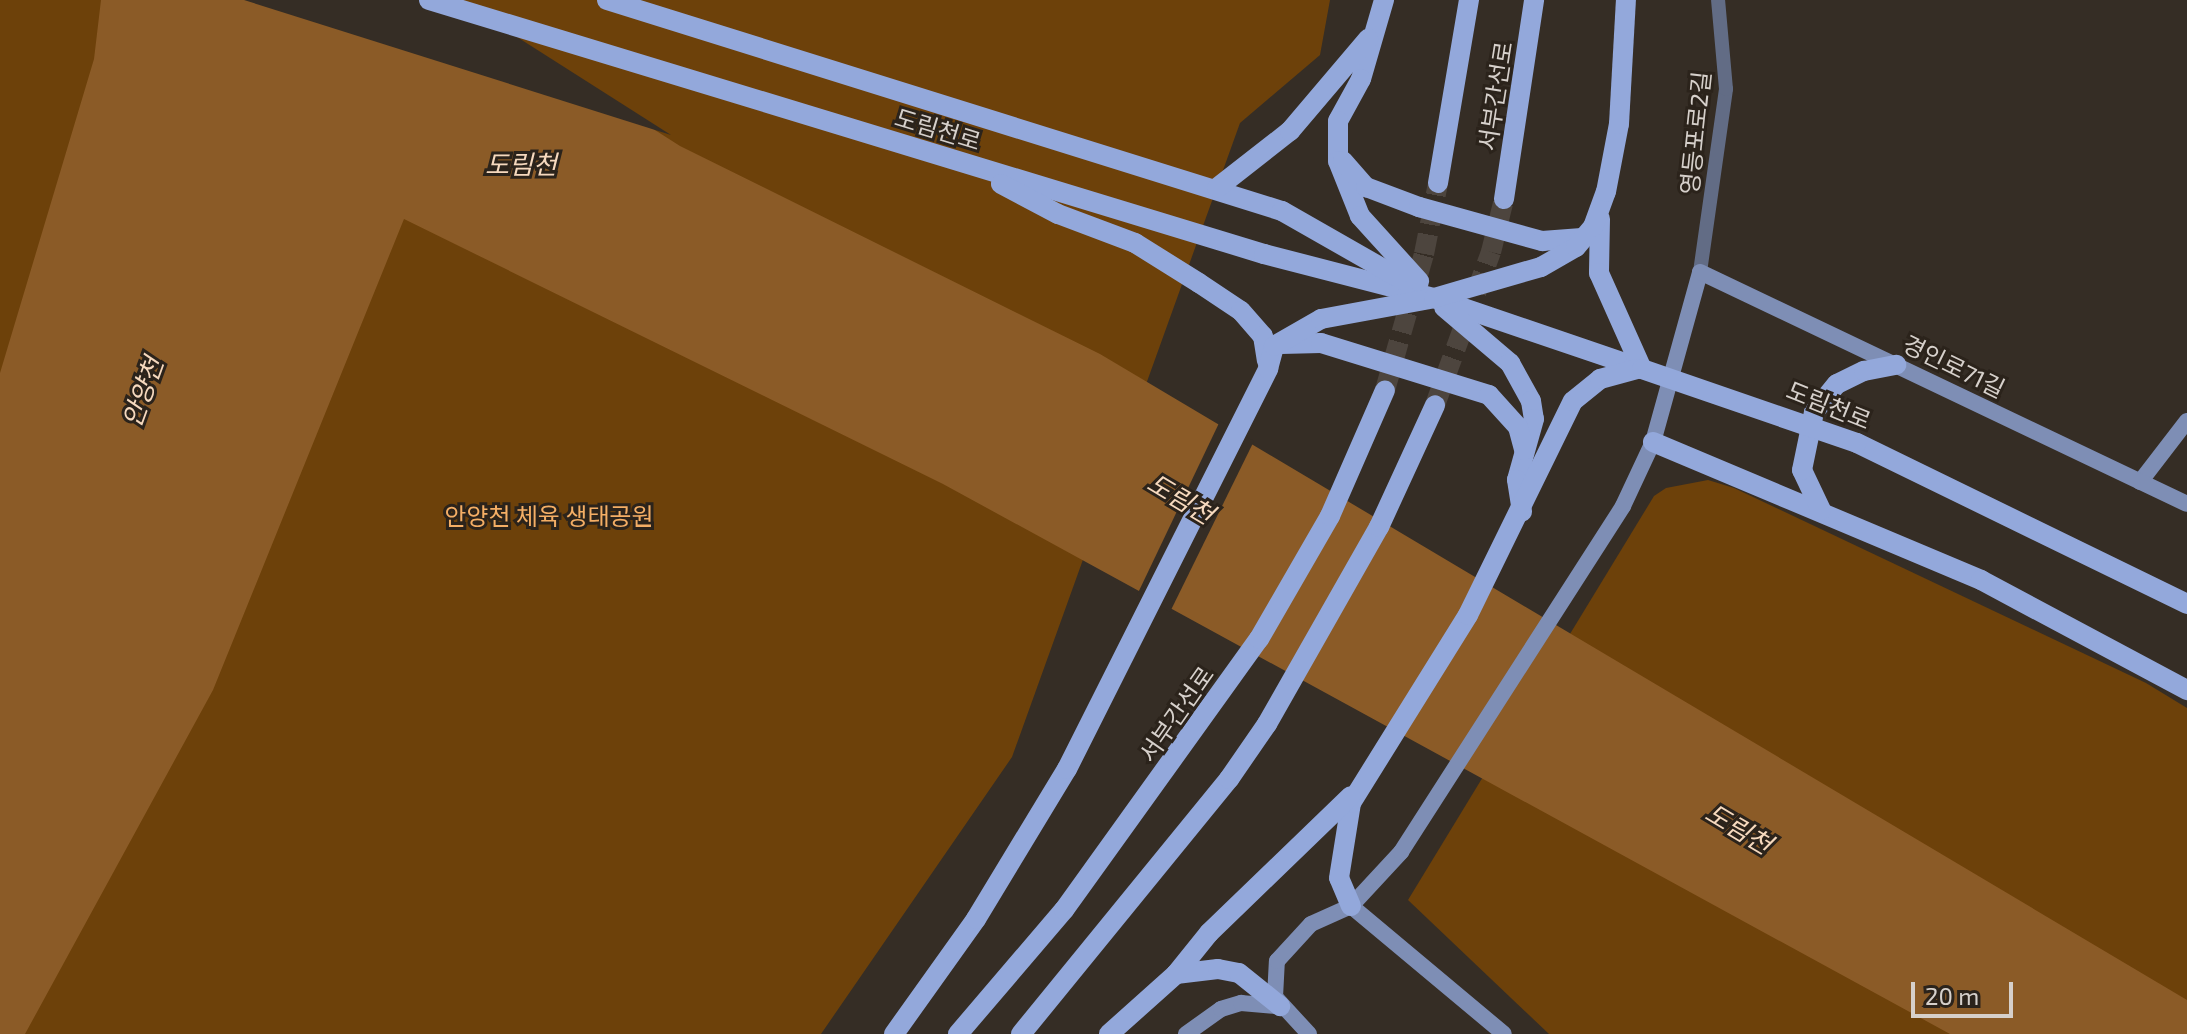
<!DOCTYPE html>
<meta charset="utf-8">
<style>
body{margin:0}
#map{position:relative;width:2187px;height:1034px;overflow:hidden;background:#352d25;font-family:"Exo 2","Noto Sans KR",sans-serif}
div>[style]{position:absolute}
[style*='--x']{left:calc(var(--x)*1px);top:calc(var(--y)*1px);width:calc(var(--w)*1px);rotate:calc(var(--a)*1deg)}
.green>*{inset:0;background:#6d410a}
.water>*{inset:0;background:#8b5b27}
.pier>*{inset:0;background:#352d25}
.primary-tunnel>*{height:20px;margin-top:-10px;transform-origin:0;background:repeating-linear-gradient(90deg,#4d453e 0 20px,transparent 0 30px)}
.lane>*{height:14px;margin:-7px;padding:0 7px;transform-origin:7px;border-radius:7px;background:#626c85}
.secondary>*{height:16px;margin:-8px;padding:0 8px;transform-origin:8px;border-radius:8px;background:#7e8eb5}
.primary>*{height:20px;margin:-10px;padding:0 10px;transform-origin:10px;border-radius:10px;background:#93a8db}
.primary-bridge>*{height:20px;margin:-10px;padding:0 10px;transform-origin:10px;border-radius:10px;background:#93a8db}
span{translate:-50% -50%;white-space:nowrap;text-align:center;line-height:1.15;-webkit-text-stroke:6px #2b231b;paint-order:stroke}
.street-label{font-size:24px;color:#d6d0cb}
.park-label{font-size:24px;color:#f4ae65}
.water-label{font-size:26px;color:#f6d9be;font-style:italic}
.scale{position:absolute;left:1911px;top:982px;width:102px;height:36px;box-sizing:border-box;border:4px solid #d6d0cb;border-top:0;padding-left:10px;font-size:24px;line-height:28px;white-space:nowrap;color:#d6d0cb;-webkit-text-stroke:6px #2b231b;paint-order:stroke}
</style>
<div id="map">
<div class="green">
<i style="clip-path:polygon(0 0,1330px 0,1320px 55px,1240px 123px,1012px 757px,821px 1034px,0 1034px)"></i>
<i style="clip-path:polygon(1708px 480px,1734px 488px,2146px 683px,2187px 708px,2187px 1034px,1549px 1034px,1408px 900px,1654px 496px,1666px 488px)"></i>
</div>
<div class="water">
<i style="clip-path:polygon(101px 0,451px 0,680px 146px,1100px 354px,2187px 1000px,2187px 1034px,1950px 1034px,943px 484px,404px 219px,213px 690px,25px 1034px,0 1034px,0 373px,94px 59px)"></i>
</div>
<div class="pier">
<i style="clip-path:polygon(244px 0,459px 0,671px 135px)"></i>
<i style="clip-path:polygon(1220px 421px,1254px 441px,1170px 612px,1137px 595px)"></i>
</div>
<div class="primary-tunnel">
<i style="--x:1385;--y:390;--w:141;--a:-74"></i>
<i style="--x:1424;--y:254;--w:72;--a:-78.8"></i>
<i style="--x:1435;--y:405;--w:163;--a:-69.9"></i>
<i style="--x:1491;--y:252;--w:55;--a:-76.2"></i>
</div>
<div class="lane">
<i style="--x:1700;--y:272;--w:185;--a:-81.9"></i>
<i style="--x:1726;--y:89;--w:89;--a:-95.1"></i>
</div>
<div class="secondary">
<i style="--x:2140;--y:482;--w:77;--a:-52.4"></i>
<i style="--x:1351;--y:906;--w:74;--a:-47.2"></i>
<i style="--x:1401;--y:852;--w:411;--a:-57.3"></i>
<i style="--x:1623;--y:506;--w:71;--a:-64.9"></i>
<i style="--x:1653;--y:442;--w:176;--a:-74.5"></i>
<i style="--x:1700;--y:272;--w:539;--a:25.47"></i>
<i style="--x:1186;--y:1034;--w:43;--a:-35.5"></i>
<i style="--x:1221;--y:1009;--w:21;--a:-17"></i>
<i style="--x:1241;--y:1003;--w:37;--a:5"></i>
<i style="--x:1309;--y:1034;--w:50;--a:-132.6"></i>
<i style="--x:1275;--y:997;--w:36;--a:-87"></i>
<i style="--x:1277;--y:961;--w:50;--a:-47.4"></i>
<i style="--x:1311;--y:924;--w:44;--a:-24.2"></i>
<i style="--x:1351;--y:906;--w:199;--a:39.9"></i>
</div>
<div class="primary">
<i style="--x:429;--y:0;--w:873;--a:16.92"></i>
<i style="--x:1264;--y:254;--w:176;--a:14.5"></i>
<i style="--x:1434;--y:298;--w:220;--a:18.8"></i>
<i style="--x:607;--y:0;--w:707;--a:17.36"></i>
<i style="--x:1282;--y:211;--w:147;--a:29.7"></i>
<i style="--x:1384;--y:0;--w:82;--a:106.2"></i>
<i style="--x:1361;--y:79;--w:48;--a:118.7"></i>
<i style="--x:1338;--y:121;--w:40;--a:90"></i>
<i style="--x:1338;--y:161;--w:59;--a:68.2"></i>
<i style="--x:1360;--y:216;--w:88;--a:47.8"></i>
<i style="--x:1343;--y:161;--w:35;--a:49"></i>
<i style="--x:1366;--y:187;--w:57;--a:20.7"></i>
<i style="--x:1419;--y:207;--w:128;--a:15.5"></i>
<i style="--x:1542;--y:241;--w:40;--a:-4.3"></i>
<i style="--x:1438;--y:183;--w:186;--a:-80.4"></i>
<i style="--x:1001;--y:184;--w:64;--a:27.8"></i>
<i style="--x:1058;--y:214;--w:82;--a:20.6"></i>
<i style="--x:1135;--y:243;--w:75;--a:32"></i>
<i style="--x:1199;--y:283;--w:50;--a:33.7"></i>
<i style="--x:1241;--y:311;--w:33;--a:49"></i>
<i style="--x:1263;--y:336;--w:25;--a:81"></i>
<i style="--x:1217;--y:188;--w:93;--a:-38"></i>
<i style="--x:1290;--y:131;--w:121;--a:-49.7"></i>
<i style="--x:1504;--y:199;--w:201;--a:-81.4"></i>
<i style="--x:1600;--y:219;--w:54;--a:91.1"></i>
<i style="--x:1599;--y:273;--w:105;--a:65.9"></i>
<i style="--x:1444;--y:307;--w:87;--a:40.3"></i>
<i style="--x:1510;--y:363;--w:43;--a:61.1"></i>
<i style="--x:1531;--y:401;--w:18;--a:81"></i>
<i style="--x:1534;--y:419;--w:63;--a:105.6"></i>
<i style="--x:1517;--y:480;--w:32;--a:81"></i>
<i style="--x:1281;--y:344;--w:40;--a:-1.4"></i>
<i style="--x:1321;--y:343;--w:176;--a:17.2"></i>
<i style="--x:1489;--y:395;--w:43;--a:47.8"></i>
<i style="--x:1518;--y:427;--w:24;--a:75"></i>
<i style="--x:1653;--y:442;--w:356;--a:22.8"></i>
<i style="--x:1981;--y:580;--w:234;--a:28.1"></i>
<i style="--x:1857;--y:443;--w:367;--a:26"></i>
<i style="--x:1821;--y:510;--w:44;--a:-115.4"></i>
<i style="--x:1802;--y:470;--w:59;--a:-78.3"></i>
<i style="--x:1814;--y:412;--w:36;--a:-51"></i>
<i style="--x:1837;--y:384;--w:30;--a:-26"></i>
<i style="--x:1864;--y:371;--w:33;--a:-11"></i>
<i style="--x:1351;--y:906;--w:30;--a:-113"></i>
<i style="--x:1339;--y:878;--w:76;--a:-80.9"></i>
<i style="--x:1351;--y:803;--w:221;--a:-58.1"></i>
<i style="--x:1468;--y:615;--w:238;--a:-63.9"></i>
<i style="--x:1573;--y:401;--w:35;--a:-39"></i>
<i style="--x:1600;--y:379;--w:39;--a:-15"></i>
<i style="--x:1176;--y:974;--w:42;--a:-6.8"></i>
<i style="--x:1218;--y:969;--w:21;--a:11"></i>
<i style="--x:1239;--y:973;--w:53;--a:38.8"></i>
<i style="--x:894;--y:1034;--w:141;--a:-54.5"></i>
<i style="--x:976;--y:919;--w:175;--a:-58.8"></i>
<i style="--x:1067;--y:769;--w:448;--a:-63.3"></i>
<i style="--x:1268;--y:369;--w:24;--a:-75"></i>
<i style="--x:1274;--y:346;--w:54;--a:-29.9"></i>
<i style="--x:1321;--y:319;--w:115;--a:-10.5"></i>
<i style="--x:1434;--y:298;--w:111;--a:-16.2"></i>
<i style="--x:1541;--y:267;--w:40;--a:-29.7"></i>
<i style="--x:1576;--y:247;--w:26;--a:-50"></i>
<i style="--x:1593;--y:227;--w:37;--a:-70"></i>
<i style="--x:1606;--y:192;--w:69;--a:-79.2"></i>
<i style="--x:1619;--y:124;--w:124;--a:-86.8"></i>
<i style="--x:958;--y:1034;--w:163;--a:-49.5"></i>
<i style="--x:1064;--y:910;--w:334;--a:-54.3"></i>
<i style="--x:1259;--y:639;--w:142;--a:-60"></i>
<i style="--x:1330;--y:516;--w:137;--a:-66.4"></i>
<i style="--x:1021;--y:1034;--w:329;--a:-50.8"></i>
<i style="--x:1229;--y:779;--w:67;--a:-55.4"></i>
<i style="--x:1267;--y:724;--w:227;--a:-60.4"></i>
<i style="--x:1379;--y:527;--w:134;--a:-65.3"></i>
<i style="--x:1109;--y:1034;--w:90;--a:-41.8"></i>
<i style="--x:1176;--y:974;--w:53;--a:-51.2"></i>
<i style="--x:1209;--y:933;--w:197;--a:-44"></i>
</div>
<div class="primary-bridge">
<i style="--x:1642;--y:369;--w:227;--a:19"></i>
</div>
<div class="street-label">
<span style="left:1495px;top:96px;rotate:-81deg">서부간선로</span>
<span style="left:938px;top:129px;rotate:17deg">도림천로</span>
<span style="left:1695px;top:133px;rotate:-84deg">영등포로2길</span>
<span style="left:1954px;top:366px;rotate:26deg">경인로71길</span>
<span style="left:1829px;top:405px;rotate:22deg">도림천로</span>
<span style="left:1176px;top:714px;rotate:-55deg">서부간선로</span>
</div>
<div class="park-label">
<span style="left:549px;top:516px">안양천 체육 생태공원</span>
</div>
<div class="water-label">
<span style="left:521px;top:164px">도림천</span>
<span style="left:142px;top:392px;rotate:-70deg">안양천</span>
<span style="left:1181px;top:498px;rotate:31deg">도림천</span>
<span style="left:1739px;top:828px;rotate:31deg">도림천</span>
</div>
<div class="scale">20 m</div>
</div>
